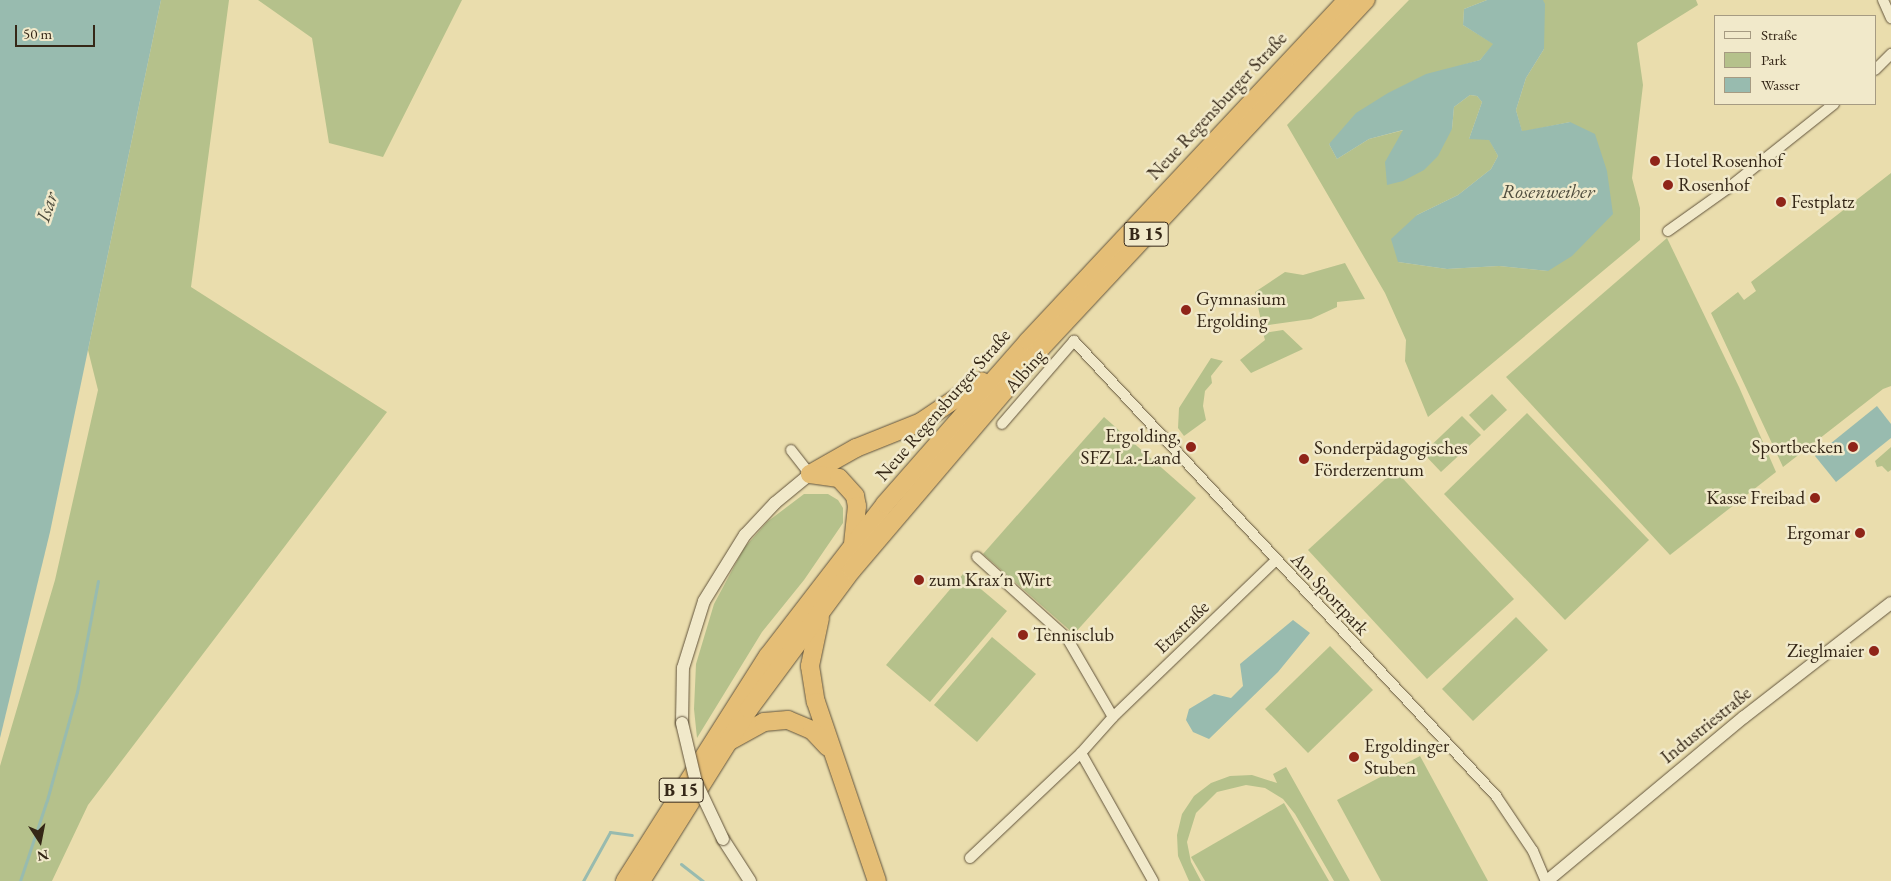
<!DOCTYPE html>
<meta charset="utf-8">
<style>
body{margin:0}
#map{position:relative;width:1891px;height:881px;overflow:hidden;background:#eaddad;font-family:"EB Garamond",serif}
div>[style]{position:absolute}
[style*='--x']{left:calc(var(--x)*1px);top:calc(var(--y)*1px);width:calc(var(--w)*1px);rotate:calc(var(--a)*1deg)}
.green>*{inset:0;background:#b5c18b}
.water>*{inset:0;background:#98bbaf}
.stream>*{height:3px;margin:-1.5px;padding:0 1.5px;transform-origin:1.5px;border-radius:1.5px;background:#98bbaf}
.roads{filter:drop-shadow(0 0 1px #62543c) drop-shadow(0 0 1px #62543c)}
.minor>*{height:10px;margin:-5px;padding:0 5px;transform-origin:5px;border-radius:5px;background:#f1e9ca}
.tertiary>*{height:12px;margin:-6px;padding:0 6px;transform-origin:6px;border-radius:6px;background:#f1e9ca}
.trunk>*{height:18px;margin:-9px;padding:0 9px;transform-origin:9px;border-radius:9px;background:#e5be76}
.bridges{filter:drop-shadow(0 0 1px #62543c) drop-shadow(0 0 1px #62543c)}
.tertiary-bridge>*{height:12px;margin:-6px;padding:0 6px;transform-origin:6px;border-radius:6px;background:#f1e9ca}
.dots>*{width:14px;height:14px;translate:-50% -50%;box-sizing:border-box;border:2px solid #f1e9ca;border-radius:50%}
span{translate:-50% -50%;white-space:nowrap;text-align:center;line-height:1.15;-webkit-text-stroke:5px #f1e9ca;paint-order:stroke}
.shield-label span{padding:1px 4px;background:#f1e9ca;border:1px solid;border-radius:4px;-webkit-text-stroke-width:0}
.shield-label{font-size:18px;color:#352717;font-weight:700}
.street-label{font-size:19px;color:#352717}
.poi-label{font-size:19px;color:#352717}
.left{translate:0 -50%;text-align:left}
.right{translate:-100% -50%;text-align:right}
.water-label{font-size:20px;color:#4e4c3d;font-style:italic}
.legend{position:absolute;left:1714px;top:15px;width:162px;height:90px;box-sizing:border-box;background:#f1e9ca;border:1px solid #a69b82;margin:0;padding:6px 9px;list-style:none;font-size:15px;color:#352717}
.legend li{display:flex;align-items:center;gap:10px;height:25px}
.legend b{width:25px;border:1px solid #a69b82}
.north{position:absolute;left:15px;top:816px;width:50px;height:50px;-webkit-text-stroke:4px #f1e9ca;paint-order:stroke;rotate:169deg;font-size:14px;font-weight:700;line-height:20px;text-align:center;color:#352717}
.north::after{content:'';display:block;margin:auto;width:18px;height:22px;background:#352717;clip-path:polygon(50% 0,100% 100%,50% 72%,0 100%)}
.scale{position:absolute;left:15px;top:25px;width:80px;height:22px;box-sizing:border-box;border:2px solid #352717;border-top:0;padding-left:6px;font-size:15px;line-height:18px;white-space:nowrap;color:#352717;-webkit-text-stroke:4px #f1e9ca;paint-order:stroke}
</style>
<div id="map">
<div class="green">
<i style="clip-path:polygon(161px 0,229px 0,191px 287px,387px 412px,88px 805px,52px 881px,0 881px,0 766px,55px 580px,98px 390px,88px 350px)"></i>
<i style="clip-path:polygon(258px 0,462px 0,383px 157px,329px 143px,312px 38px)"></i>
<i style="clip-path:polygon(1409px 0,1487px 0,1464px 9px,1463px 25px,1494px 44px,1480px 60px,1456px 67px,1329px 144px,1337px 159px,1369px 139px,1404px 130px,1399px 140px,1452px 129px,1454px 107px,1470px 95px,1477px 96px,1482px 102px,1469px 139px,1489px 139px,1498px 156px,1491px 169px,1458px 195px,1417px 215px,1398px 262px,1447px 269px,1499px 266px,1548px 271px,1570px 122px,1522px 132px,1516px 110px,1526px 78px,1544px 49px,1543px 0,1696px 0,1698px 5px,1637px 43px,1643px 85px,1632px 178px,1640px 208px,1640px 240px,1428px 417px,1405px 361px,1406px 340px,1385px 293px,1287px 125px)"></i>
<i style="clip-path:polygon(1891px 173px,1891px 386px,1883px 389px,1783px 467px,1711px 313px,1738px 292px,1744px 300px,1756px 291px,1751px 282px)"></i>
<i style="clip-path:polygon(1667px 238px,1739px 387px,1776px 472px,1670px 555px,1506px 377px)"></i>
<i style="clip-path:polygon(1345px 263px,1365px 299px,1337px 302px,1337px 307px,1311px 319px,1262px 326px,1255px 292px,1285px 272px,1303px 275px)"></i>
<i style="clip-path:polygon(1283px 330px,1303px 349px,1251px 373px,1240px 360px,1265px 340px,1263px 333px)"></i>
<i style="clip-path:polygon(1211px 358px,1223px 361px,1211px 376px,1212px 383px,1205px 391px,1203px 406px,1206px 420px,1184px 436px,1178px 428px,1179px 408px)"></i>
<i style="clip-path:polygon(1492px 394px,1507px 410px,1484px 431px,1469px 415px)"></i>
<i style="clip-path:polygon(1527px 413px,1649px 540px,1565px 620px,1444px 494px)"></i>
<i style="clip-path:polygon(1462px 416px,1481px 435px,1441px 472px,1423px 453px)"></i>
<i style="clip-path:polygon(1104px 417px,1196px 498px,1074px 634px,983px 554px)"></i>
<i style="clip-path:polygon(1891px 447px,1891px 470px,1888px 472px,1882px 466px,1877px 467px,1875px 461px)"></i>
<i style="clip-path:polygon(1395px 470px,1514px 599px,1427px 679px,1308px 550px)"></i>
<i style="clip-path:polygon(804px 494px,828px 494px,838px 500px,843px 508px,843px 523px,804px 580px,762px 632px,697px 738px,694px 709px,696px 664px,714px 604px,744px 548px,767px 522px)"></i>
<i style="clip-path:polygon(963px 574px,1007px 611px,930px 702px,886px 665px)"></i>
<i style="clip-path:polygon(1516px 617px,1548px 650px,1473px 721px,1442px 689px)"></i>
<i style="clip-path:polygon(992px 637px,1036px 674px,977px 742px,934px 705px)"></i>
<i style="clip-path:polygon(1330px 646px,1373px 690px,1308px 753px,1265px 709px)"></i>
<i style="clip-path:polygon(1420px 756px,1488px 881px,1381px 881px,1337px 800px)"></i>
<i style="clip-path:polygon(1286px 767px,1350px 881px,1334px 881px,1295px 814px,1283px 799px,1265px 788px,1246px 785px,1217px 792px,1196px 813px,1187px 842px,1191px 862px,1201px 881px,1189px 881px,1178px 856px,1177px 835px,1182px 814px,1194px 796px,1211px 783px,1230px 776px,1252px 775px,1277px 783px,1273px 774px)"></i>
<i style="clip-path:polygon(1284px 803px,1329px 881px,1205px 881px,1191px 857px)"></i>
</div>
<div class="water">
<i style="clip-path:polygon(0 0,161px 0,50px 532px,0 738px)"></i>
<i style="clip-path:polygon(1487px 0,1543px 0,1545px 4px,1544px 49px,1526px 78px,1516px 110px,1522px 131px,1570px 122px,1595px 134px,1607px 171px,1613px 214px,1572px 256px,1548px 271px,1499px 266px,1447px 269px,1398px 262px,1391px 239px,1417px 215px,1458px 195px,1491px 169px,1498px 156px,1489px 140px,1469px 139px,1482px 102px,1477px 96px,1470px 95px,1454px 107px,1452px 129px,1438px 156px,1424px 170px,1403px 181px,1387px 185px,1385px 162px,1403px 130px,1369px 139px,1337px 159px,1329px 144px,1356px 113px,1388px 93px,1426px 74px,1480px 60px,1493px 44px,1463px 25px,1464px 9px)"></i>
<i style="clip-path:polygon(1877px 406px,1891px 424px,1891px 438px,1836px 482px,1815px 456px)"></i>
<i style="clip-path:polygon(1293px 620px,1310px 633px,1278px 672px,1209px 739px,1193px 732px,1186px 720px,1189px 709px,1214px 694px,1231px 698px,1243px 686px,1240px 664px)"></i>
</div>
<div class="stream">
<i style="--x:681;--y:864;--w:28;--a:38"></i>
<i style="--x:20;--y:881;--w:85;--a:-71.6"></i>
<i style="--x:47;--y:800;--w:112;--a:-74.5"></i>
<i style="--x:77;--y:692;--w:113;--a:-79.3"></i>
<i style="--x:583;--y:881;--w:56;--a:-61.1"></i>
<i style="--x:610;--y:832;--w:22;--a:8"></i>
</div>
<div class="roads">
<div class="minor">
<i style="--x:1883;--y:0;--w:20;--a:66"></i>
<i style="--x:1875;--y:70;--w:23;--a:-45"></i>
<i style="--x:1668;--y:231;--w:72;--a:-35.4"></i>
<i style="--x:1727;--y:189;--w:137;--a:-38.5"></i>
<i style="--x:1002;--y:424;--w:110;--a:-49.1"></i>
<i style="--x:1074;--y:341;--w:621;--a:47.15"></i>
<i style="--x:1496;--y:796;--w:66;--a:56.1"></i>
<i style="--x:1533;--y:851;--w:33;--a:67"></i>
<i style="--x:791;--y:450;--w:31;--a:52"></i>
<i style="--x:977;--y:557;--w:121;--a:42"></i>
<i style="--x:1067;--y:638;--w:91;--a:59.8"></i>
<i style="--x:1081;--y:753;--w:147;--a:60.6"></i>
<i style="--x:970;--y:858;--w:153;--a:-43.4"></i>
<i style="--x:1081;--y:753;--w:48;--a:-48.4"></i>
<i style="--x:1113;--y:717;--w:225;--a:-43.9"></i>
</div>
<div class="tertiary">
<i style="--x:682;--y:723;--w:55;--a:-89"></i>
<i style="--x:683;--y:668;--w:70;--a:-72.6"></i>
<i style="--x:704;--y:601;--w:78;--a:-58.2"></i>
<i style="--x:745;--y:535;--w:44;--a:-46.8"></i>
<i style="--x:775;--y:503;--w:45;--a:-39.6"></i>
<i style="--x:723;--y:839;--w:50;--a:57.3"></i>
<i style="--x:1547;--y:881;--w:256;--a:-39.8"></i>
<i style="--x:1744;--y:717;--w:186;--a:-37.8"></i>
</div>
<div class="trunk">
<i style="--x:810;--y:474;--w:53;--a:-29.5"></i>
<i style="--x:856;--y:448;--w:70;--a:-21.8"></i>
<i style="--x:921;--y:422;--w:73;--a:-33.9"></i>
<i style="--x:810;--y:474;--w:29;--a:8"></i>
<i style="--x:839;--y:478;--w:24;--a:48"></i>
<i style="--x:855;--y:496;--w:10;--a:79"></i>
<i style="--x:857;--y:506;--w:37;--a:96"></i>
<i style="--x:820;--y:618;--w:49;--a:101.8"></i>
<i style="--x:810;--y:666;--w:36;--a:81"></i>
<i style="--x:816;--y:702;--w:189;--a:71.2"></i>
<i style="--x:728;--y:742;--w:41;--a:-29.1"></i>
<i style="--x:764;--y:722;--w:24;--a:-5"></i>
<i style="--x:788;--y:720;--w:26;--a:23"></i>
<i style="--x:812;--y:730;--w:23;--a:47"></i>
<i style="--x:625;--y:881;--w:267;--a:-57.6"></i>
<i style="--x:768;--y:656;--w:192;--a:-52.4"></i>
<i style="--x:885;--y:504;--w:217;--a:-48.7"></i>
<i style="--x:1028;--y:341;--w:467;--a:-46.9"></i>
<i style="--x:641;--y:881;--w:203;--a:-57.9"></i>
<i style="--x:749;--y:709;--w:173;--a:-53.5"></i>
<i style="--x:852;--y:570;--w:290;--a:-49.6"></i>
<i style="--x:1040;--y:349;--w:478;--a:-47"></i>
</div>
</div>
<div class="bridges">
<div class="tertiary-bridge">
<i style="--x:682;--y:723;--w:61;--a:76.7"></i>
<i style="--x:696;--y:782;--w:63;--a:64.7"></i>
</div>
</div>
<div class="dots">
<i style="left:1655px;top:161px;background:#8f2418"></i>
<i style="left:1668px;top:185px;background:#8f2418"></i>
<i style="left:1781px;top:202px;background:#8f2418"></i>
<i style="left:1186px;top:310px;background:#8f2418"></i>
<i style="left:1191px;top:447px;background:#8f2418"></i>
<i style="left:1853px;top:447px;background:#8f2418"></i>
<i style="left:1304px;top:459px;background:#8f2418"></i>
<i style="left:1815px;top:498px;background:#8f2418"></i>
<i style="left:1860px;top:533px;background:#8f2418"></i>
<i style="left:919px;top:580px;background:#8f2418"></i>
<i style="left:1023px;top:635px;background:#8f2418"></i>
<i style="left:1874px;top:651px;background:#8f2418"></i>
<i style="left:1354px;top:757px;background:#8f2418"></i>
</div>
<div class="shield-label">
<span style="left:1146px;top:234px">B 15</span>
<span style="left:681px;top:790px">B 15</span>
</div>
<div class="street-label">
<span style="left:1217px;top:106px;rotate:-47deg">Neue Regensburger Straße</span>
<span style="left:1025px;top:371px;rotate:-49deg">Albing</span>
<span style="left:943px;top:405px;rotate:-49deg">Neue Regensburger Straße</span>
<span style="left:1330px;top:594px;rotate:47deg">Am Sportpark</span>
<span style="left:1182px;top:627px;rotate:-44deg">Etzstraße</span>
<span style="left:1706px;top:725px;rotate:-39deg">Industriestraße</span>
</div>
<div class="poi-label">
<span class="left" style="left:1665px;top:161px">Hotel Rosenhof</span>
<span class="left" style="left:1678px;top:185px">Rosenhof</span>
<span class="left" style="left:1791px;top:202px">Festplatz</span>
<span class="left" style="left:1196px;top:310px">Gymnasium<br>Ergolding</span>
<span class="right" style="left:1181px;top:447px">Ergolding,<br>SFZ La.-Land</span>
<span class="right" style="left:1843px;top:447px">Sportbecken</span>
<span class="left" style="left:1314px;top:459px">Sonderpädagogisches<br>Förderzentrum</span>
<span class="right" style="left:1805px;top:498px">Kasse Freibad</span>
<span class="right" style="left:1850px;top:533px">Ergomar</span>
<span class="left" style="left:929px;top:580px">zum Krax´n Wirt</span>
<span class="left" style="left:1033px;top:635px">Tennisclub</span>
<span class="right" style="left:1864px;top:651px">Zieglmaier</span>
<span class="left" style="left:1364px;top:757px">Ergoldinger<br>Stuben</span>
</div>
<div class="water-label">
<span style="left:1548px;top:191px">Rosenweiher</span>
<span style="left:47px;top:207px;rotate:-72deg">Isar</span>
</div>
<ul class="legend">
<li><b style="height:6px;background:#f1e9ca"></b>Straße</li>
<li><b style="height:14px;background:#b5c18b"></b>Park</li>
<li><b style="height:14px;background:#98bbaf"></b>Wasser</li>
</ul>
<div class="north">N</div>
<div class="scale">50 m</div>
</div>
